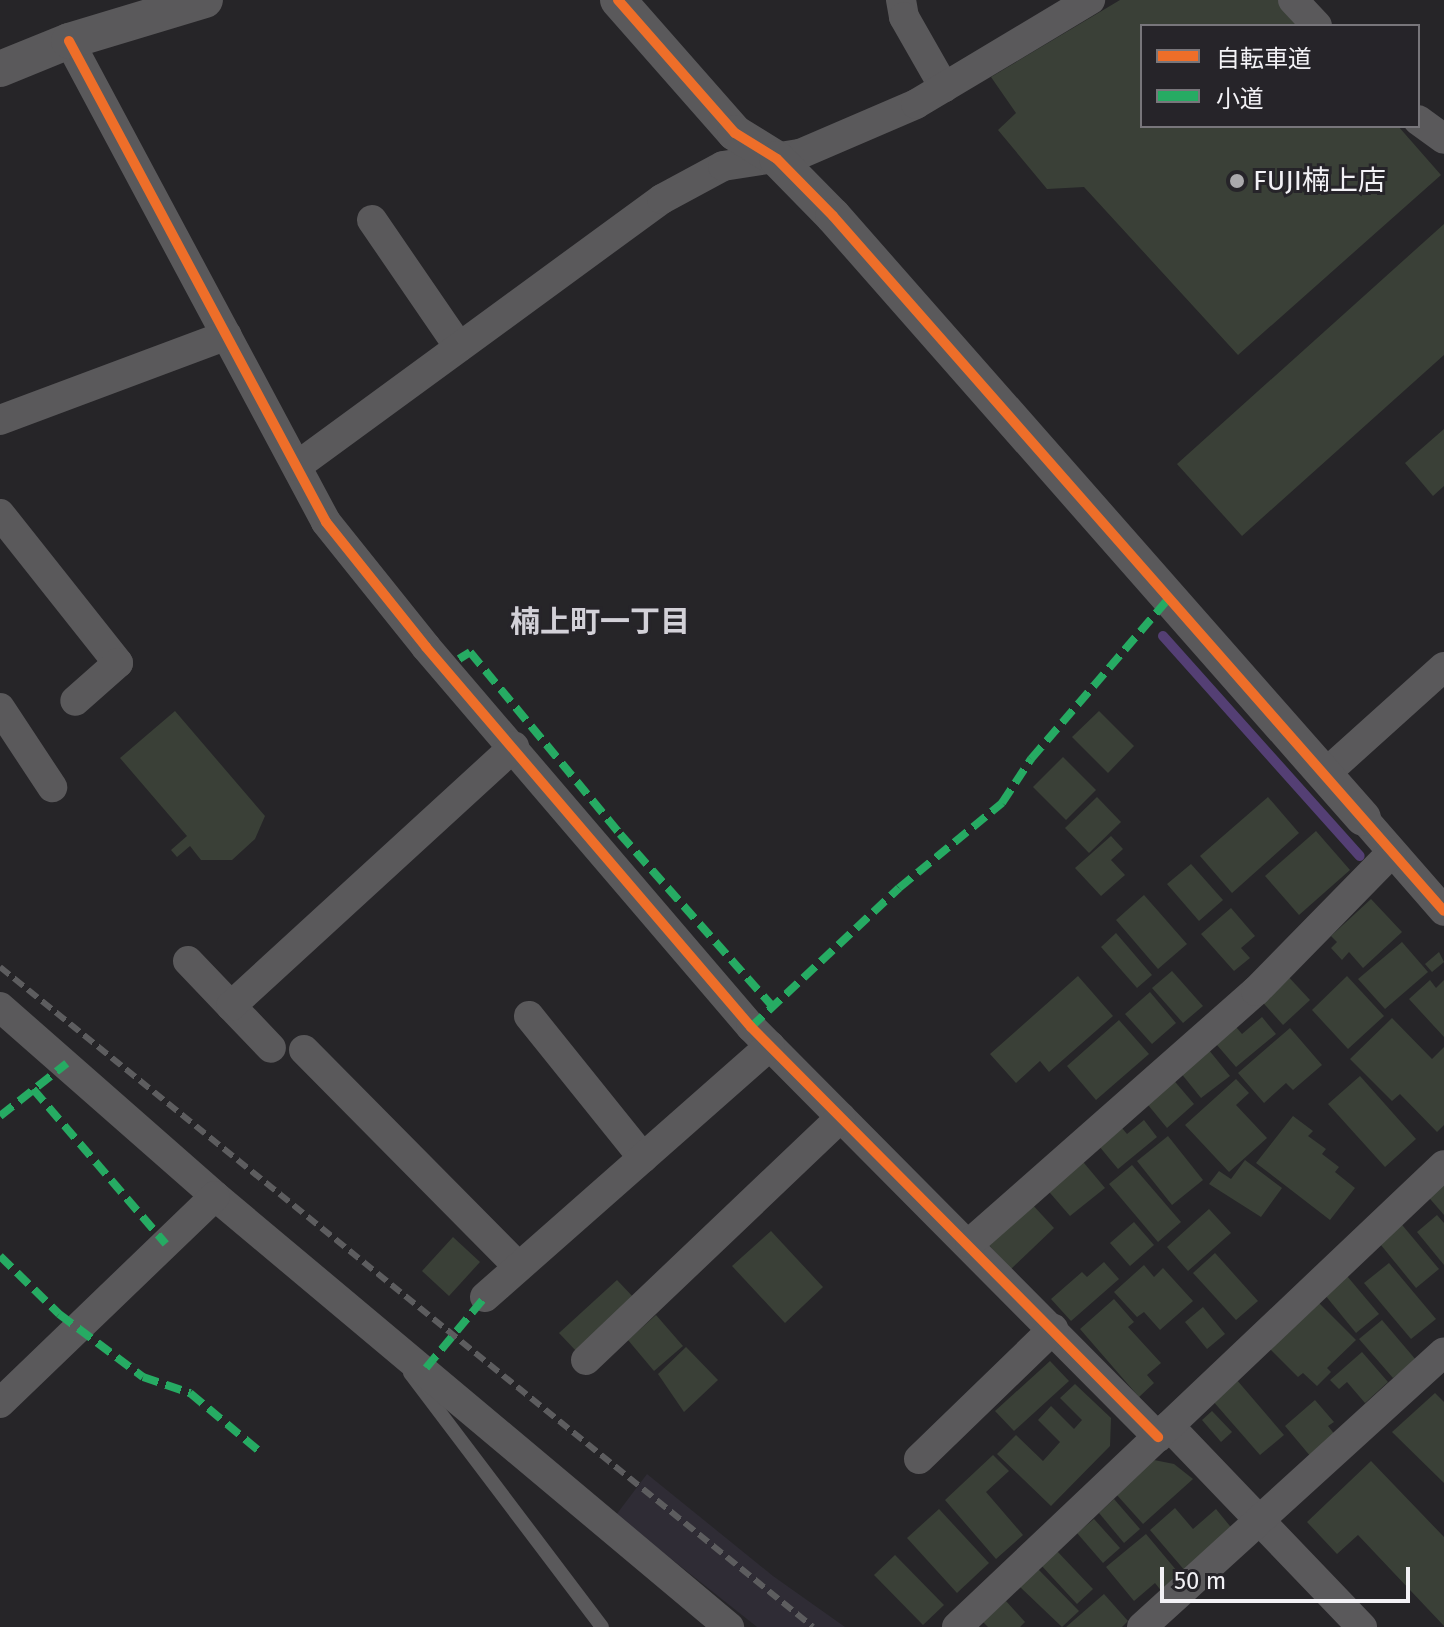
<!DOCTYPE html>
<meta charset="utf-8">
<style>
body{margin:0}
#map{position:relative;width:1444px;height:1627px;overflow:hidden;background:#262528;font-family:"Fira Sans","Noto Sans JP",sans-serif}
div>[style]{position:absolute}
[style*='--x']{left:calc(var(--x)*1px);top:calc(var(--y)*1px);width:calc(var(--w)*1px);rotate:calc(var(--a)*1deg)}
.built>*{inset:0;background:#2f2c35}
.stream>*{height:10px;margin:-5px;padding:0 5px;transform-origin:5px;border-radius:5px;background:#543f74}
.building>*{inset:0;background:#3a4037}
.service>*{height:14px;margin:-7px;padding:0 7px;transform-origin:7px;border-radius:7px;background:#5a595b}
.minor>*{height:30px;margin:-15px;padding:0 15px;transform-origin:15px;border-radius:15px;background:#5a595b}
.tertiary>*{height:36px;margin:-18px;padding:0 18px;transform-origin:18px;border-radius:18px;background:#5a595b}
.rail>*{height:6px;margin-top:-3px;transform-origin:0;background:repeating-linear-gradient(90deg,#5d5d5f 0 12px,transparent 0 18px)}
.quiet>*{height:8px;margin-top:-4px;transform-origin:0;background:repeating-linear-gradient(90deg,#26ab63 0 16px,transparent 0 24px)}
.cycleway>*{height:10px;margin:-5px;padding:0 5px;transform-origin:5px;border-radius:5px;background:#ee6e29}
.dots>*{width:22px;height:22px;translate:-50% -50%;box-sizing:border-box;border:4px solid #262429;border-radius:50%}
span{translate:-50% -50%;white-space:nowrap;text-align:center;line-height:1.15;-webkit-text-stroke:6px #262429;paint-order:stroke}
.poi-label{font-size:28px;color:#f2f1f5}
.left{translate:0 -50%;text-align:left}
.neighbourhood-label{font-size:30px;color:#d3d1d8;font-weight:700}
.legend{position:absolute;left:1140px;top:24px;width:280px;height:104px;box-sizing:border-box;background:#262429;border:2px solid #78767b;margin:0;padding:10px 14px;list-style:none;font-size:24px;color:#f2f1f5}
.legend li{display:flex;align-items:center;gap:16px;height:40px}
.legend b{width:40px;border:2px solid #78767b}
.scale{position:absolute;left:1160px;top:1567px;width:250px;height:36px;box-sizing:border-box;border:4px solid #f2f1f5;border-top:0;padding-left:10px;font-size:24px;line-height:28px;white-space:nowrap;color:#f2f1f5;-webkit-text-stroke:6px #262429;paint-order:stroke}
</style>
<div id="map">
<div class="built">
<i style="clip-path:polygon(647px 1474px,773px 1576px,845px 1627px,757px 1627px,616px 1515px)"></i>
</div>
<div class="stream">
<i style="--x:1163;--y:636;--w:295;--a:48.2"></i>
</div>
<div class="building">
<i style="clip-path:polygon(1120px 0,1287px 0,1310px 26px,1142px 26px,1142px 126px,1398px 126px,1441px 175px,1238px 355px,1084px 187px,1047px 189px,998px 130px,1016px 113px,991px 77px)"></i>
<i style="clip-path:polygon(1444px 224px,1444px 355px,1242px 536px,1177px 464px)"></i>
<i style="clip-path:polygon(1444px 429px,1444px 486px,1433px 496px,1405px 463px)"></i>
<i style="clip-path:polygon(175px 711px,265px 816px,255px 839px,232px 860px,201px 860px,190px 846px,177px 857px,171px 850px,187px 836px,120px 758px)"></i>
<i style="clip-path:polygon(1099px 711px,1134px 746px,1108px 773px,1072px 737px)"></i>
<i style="clip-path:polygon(1063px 757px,1096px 790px,1066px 820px,1033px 787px)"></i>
<i style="clip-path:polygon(1097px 797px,1121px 822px,1089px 853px,1065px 828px)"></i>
<i style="clip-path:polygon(1268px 797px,1299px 833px,1232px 893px,1200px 856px)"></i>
<i style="clip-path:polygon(1316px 831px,1350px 870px,1299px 915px,1265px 876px)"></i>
<i style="clip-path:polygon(1111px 836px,1123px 849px,1111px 860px,1125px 875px,1101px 896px,1075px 868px)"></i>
<i style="clip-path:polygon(1191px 864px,1223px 900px,1199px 921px,1167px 884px)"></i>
<i style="clip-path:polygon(1144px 895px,1187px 944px,1158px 969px,1116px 920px)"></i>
<i style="clip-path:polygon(1371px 899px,1402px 932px,1363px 968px,1349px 952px,1342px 960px,1331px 948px,1337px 942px,1331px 936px)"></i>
<i style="clip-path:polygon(1231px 908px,1255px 936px,1241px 948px,1250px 958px,1234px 971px,1201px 934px)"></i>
<i style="clip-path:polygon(1116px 933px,1152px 975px,1137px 988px,1101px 947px)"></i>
<i style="clip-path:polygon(1402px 942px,1428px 972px,1385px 1009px,1358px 979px)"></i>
<i style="clip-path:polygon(1439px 952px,1444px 962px,1432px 972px,1425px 964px)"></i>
<i style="clip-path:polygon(1172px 971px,1203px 1006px,1183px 1023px,1152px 988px)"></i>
<i style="clip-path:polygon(1284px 972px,1310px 1000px,1283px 1025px,1257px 996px)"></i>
<i style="clip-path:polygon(1078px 976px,1113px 1016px,1049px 1072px,1040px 1061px,1016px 1083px,990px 1054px)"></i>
<i style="clip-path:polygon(1347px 976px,1384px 1016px,1348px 1049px,1312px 1010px)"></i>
<i style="clip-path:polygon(1430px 980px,1436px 988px,1444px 980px,1444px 1037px,1409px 999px)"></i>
<i style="clip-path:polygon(1150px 992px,1176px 1023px,1152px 1044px,1125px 1014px)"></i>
<i style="clip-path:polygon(1262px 1017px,1276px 1034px,1236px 1067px,1210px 1037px,1230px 1020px,1242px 1034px)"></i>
<i style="clip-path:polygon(1392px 1018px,1432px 1059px,1444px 1047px,1444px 1125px,1437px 1132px,1400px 1094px,1392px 1101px,1350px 1059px)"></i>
<i style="clip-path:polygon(1119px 1020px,1149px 1054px,1096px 1100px,1067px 1066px)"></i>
<i style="clip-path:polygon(1290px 1028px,1322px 1065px,1293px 1090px,1286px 1083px,1264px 1103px,1238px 1073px)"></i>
<i style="clip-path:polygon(1204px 1044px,1230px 1076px,1201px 1098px,1176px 1067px)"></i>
<i style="clip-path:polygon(1360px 1076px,1416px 1139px,1385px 1167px,1328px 1104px)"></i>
<i style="clip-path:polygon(1171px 1077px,1194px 1104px,1167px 1128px,1144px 1100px)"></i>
<i style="clip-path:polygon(1236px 1079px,1249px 1093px,1236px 1105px,1267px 1138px,1229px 1172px,1185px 1125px)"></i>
<i style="clip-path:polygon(1293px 1116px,1313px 1131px,1308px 1136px,1326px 1149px,1322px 1154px,1339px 1167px,1335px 1172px,1355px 1188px,1330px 1220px,1256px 1163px)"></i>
<i style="clip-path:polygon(1144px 1120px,1157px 1137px,1118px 1169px,1094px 1140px,1117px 1122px,1127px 1134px)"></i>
<i style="clip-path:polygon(1168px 1136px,1203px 1180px,1172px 1205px,1137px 1161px)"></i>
<i style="clip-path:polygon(1079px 1157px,1105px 1188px,1070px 1216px,1044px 1186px)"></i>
<i style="clip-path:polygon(1245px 1160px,1282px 1188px,1261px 1217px,1209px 1184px,1219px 1171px,1231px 1179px)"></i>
<i style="clip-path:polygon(1132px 1165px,1181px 1222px,1158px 1242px,1109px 1184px)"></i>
<i style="clip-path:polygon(1444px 1177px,1444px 1215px,1425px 1193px)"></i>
<i style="clip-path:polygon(1030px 1202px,1054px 1228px,1011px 1269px,986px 1242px)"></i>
<i style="clip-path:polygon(1209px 1209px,1231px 1233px,1188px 1271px,1167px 1247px)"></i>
<i style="clip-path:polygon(1437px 1215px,1444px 1223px,1444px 1265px,1417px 1232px)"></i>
<i style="clip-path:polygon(1398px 1220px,1439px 1269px,1416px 1288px,1376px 1239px)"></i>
<i style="clip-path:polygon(1134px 1222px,1154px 1245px,1130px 1266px,1110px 1243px)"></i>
<i style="clip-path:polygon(771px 1231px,823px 1287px,785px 1323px,732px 1266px)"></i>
<i style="clip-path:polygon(453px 1237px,480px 1262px,449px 1296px,422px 1271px)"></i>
<i style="clip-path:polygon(1215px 1253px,1258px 1301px,1236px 1320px,1193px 1273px)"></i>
<i style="clip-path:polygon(1104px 1262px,1119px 1279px,1071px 1321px,1051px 1299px,1082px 1272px,1087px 1277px)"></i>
<i style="clip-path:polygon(1389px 1263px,1436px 1319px,1411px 1339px,1364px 1283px)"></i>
<i style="clip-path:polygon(1144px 1265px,1154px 1277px,1163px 1268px,1193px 1301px,1160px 1330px,1144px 1312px,1137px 1317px,1114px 1292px)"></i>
<i style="clip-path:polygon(1347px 1276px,1379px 1314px,1356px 1333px,1325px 1295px)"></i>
<i style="clip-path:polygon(617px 1280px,635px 1299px,577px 1352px,559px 1333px)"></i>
<i style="clip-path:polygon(1114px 1299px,1134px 1322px,1128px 1327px,1161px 1363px,1147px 1375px,1154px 1383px,1139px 1397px,1080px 1329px)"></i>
<i style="clip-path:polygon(1318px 1302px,1356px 1340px,1327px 1368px,1331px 1372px,1317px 1386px,1303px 1373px,1298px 1377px,1269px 1348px)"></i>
<i style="clip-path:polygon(1203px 1307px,1225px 1334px,1207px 1349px,1185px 1322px)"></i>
<i style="clip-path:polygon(656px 1315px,683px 1346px,654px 1371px,628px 1340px)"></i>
<i style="clip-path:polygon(1382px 1320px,1416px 1360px,1393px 1378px,1359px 1339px)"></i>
<i style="clip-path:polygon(686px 1347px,718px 1380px,684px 1412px,658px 1374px)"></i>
<i style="clip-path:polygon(1362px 1352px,1388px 1382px,1365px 1403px,1347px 1382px,1339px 1389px,1330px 1380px)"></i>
<i style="clip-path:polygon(1050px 1361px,1069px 1381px,1014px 1431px,995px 1411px)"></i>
<i style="clip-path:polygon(1236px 1379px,1284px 1435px,1260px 1455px,1212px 1400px)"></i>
<i style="clip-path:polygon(1075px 1384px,1111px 1418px,1110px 1446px,1051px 1506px,997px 1454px,1016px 1435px,1043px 1461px,1060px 1442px,1038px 1420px,1051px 1406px,1074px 1429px,1082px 1420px,1060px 1398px)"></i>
<i style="clip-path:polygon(1435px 1393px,1444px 1402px,1444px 1483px,1392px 1432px)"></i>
<i style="clip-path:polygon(1315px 1400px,1334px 1422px,1328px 1426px,1336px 1436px,1311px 1457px,1285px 1426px)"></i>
<i style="clip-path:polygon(1212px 1411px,1232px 1432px,1221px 1442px,1202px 1420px)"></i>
<i style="clip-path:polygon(993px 1455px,1009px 1471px,986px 1492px,1023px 1535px,996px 1559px,945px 1500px)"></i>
<i style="clip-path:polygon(1154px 1460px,1174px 1464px,1193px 1479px,1143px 1524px,1116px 1494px)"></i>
<i style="clip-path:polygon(1371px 1461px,1444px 1537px,1444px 1626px,1358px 1535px,1337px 1554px,1307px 1522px)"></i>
<i style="clip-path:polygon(1114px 1499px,1140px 1529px,1124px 1543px,1099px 1513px)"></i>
<i style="clip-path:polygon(1175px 1508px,1193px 1529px,1216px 1509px,1234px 1531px,1186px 1572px,1150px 1530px)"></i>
<i style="clip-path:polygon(939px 1509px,989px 1563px,957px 1593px,907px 1538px)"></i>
<i style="clip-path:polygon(1094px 1519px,1120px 1548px,1103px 1563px,1077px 1533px)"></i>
<i style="clip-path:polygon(1146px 1534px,1182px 1577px,1163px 1593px,1155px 1583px,1134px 1601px,1106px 1567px)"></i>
<i style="clip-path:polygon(1056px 1550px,1093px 1589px,1077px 1604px,1040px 1564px)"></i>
<i style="clip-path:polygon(895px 1555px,944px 1605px,923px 1625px,874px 1575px)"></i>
<i style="clip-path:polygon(1037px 1568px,1079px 1611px,1062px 1627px,1019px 1586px)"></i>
<i style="clip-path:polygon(1104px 1594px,1128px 1621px,1122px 1627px,1066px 1627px)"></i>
<i style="clip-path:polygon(1006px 1601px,1025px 1622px,1020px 1627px,988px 1627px,983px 1622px)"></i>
</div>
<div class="service">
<i style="--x:410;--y:1373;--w:318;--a:52.9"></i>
</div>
<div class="minor">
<i style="--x:901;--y:0;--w:17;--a:80"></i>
<i style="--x:904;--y:17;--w:81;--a:60.3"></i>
<i style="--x:1293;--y:0;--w:35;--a:47"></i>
<i style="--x:69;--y:41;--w:545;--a:61.88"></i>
<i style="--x:326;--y:522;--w:160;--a:51.3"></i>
<i style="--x:426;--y:647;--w:500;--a:49.46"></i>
<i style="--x:751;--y:1027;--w:578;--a:45.21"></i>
<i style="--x:1418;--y:120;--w:32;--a:36"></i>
<i style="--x:372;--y:220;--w:154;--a:55.6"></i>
<i style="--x:0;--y:420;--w:242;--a:-20.5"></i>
<i style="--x:297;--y:466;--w:452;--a:-36.2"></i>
<i style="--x:662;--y:199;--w:69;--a:-28.4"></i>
<i style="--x:723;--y:166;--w:78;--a:-8.9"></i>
<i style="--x:800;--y:154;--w:126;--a:-23.3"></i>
<i style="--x:916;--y:104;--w:203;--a:-30.9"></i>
<i style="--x:0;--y:514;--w:190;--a:51.6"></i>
<i style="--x:118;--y:663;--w:57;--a:138.5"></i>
<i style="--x:0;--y:708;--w:95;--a:56.6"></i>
<i style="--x:1325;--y:774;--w:160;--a:-42"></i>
<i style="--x:1363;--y:818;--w:123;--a:48.9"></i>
<i style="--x:188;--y:961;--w:120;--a:46.3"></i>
<i style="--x:231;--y:1006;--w:384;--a:-42.5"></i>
<i style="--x:0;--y:1007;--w:286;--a:41.3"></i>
<i style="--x:215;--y:1196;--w:671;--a:39.98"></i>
<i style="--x:529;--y:1016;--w:182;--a:51.2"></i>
<i style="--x:304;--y:1050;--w:305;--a:45.3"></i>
<i style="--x:970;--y:1243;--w:381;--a:-41.4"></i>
<i style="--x:1256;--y:991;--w:194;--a:-45.6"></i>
<i style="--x:485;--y:1297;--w:380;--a:-41.4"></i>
<i style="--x:586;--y:1360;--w:352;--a:-43.6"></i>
<i style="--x:0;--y:1403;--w:298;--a:-43.9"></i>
<i style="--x:1169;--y:1426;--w:279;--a:46.2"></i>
<i style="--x:919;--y:1459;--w:187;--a:-44.1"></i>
<i style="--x:957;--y:1627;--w:671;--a:-43.49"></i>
<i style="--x:1142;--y:1627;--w:408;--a:-42.3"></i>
</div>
<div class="tertiary">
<i style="--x:618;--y:0;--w:177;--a:48.7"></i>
<i style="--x:735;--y:133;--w:49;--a:31.8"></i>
<i style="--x:777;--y:159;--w:80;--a:45.5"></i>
<i style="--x:833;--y:216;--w:802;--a:48.64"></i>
<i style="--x:0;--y:69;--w:74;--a:-22.1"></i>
<i style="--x:69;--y:41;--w:142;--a:-16.8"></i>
</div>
<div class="rail">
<i style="--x:0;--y:967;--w:1047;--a:39.07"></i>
</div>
<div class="quiet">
<i style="--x:459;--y:659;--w:13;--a:-32"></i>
<i style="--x:470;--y:652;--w:236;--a:50.5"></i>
<i style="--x:620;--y:834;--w:232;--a:48.5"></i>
<i style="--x:751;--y:1027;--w:203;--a:-43.2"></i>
<i style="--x:899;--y:888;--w:134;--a:-39.5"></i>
<i style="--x:1002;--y:803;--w:53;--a:-56.6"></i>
<i style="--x:1031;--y:759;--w:211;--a:-49.4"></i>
<i style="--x:33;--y:1089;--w:204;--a:49.4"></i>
<i style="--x:0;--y:1116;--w:85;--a:-38.3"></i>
<i style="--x:0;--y:1256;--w:83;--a:44.5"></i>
<i style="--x:59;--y:1314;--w:105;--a:36.9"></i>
<i style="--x:143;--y:1377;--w:50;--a:18.8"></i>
<i style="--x:190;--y:1393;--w:89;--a:40"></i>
<i style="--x:426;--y:1368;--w:92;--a:-50.3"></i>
</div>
<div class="cycleway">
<i style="--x:618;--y:0;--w:177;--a:48.7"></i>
<i style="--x:735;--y:133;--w:49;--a:31.8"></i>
<i style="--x:777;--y:159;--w:80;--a:45.5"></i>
<i style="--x:833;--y:216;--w:925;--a:48.68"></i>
<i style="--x:69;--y:41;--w:545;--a:61.88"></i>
<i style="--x:326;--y:522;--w:160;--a:51.3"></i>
<i style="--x:426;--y:647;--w:500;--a:49.46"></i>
<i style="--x:751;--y:1027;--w:578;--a:45.21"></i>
</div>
<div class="dots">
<i style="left:1237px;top:181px;background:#abaaad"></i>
</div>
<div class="poi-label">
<span class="left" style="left:1253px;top:181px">FUJI楠上店</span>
</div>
<div class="neighbourhood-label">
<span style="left:600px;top:622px">楠上町一丁目</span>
</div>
<ul class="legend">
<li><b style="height:10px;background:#ee6e29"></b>自転車道</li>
<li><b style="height:10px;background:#26ab63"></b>小道</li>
</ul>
<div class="scale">50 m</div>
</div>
